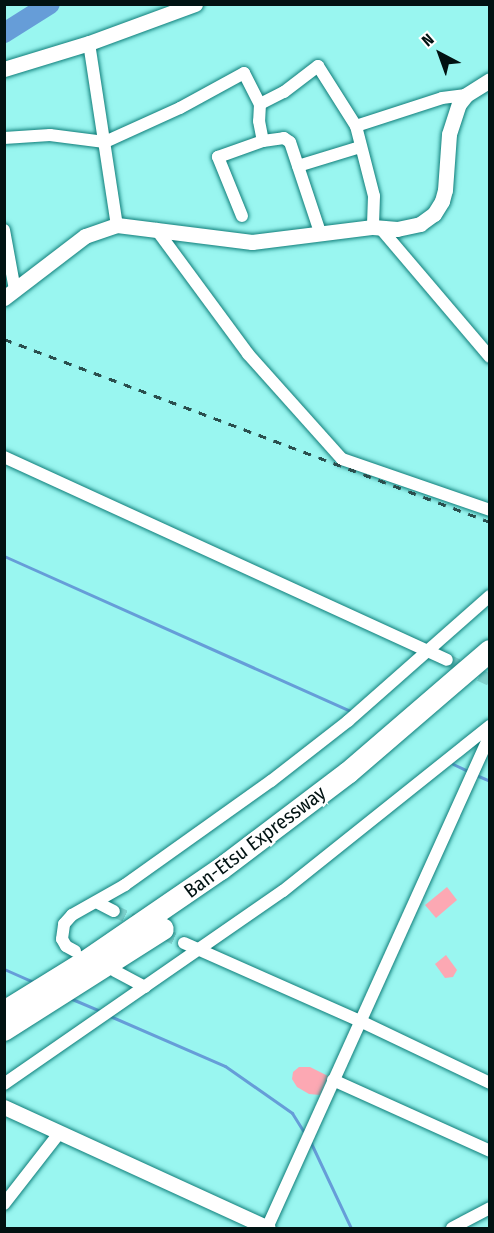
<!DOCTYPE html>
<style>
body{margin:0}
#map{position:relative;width:494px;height:1233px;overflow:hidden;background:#99f6f0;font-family:"Fira Sans Condensed",sans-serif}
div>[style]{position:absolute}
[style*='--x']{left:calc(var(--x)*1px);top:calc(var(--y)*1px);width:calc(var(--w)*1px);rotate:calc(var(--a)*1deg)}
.green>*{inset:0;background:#fca8b3}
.stream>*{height:3px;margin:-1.5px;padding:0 1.5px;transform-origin:1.5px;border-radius:1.5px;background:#669dd8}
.river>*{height:20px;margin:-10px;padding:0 10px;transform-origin:10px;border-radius:10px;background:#669dd8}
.minor-tunnel>*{height:12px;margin-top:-6px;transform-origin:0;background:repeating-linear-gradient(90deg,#82d4cf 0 12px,transparent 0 18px)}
.roads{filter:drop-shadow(0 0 2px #0f7d79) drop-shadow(0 0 2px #0f7d79)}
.minor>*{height:12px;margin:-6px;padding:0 6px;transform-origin:6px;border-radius:6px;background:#fff}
.tertiary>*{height:15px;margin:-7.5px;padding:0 7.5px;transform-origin:7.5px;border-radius:7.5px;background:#fff}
.motorway>*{height:22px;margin:-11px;padding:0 11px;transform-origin:11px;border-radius:11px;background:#fff}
.rail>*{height:3px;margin-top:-1.5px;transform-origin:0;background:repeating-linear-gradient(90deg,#2a4f4e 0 8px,transparent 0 16px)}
span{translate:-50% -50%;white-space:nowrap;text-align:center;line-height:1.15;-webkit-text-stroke:5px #fff;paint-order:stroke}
.street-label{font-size:20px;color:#011212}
.frame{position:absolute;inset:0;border:6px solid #011212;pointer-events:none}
.north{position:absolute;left:410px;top:24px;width:60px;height:60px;-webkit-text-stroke:4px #fff;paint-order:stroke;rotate:319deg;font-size:16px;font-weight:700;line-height:24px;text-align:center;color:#011212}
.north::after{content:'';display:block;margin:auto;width:21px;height:27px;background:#011212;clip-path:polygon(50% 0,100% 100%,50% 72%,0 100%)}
</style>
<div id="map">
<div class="green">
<i style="clip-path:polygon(447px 887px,457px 900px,436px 918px,425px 905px)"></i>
<i style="clip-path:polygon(446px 955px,457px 970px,453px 977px,445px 978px,435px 964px)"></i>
<i style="clip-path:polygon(299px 1067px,310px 1067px,328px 1076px,320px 1095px,309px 1094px,297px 1087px,292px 1079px,293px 1072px)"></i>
</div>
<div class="stream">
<i style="--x:4;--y:556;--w:381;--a:24.1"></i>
<i style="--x:453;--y:764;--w:19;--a:25"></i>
<i style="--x:476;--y:775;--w:15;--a:23"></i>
<i style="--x:4;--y:969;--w:35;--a:24"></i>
<i style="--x:72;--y:999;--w:33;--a:23"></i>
<i style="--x:110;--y:1016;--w:125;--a:23.5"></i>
<i style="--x:225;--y:1066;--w:82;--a:35"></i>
<i style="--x:292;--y:1113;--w:26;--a:58"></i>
<i style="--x:310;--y:1141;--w:96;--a:64.8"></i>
</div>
<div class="river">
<i style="--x:4;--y:33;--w:54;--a:-32.2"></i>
</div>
<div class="minor-tunnel">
<i style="--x:447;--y:660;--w:47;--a:24.9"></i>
<i style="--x:114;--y:911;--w:77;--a:24.6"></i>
</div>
<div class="roads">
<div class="minor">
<i style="--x:89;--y:43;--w:184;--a:81.3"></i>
<i style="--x:260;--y:104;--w:27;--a:-27"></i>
<i style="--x:284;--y:92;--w:43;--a:-37.4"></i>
<i style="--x:318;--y:66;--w:71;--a:57.7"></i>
<i style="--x:356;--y:126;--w:72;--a:75.6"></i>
<i style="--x:374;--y:196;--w:31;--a:92"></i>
<i style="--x:356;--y:126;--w:90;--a:-18"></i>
<i style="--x:442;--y:98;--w:24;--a:-7"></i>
<i style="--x:4;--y:138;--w:46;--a:-3.7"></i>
<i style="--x:50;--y:135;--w:55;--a:7.3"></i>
<i style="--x:105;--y:142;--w:82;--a:-24.4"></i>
<i style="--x:180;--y:108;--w:73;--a:-28.7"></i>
<i style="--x:244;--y:73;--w:35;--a:63"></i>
<i style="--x:260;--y:104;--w:17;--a:93"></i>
<i style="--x:259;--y:121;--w:20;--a:79"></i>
<i style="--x:298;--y:166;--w:65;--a:-17"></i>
<i style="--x:242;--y:216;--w:64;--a:-112.1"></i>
<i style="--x:218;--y:157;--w:48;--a:-19.6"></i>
<i style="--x:263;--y:141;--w:21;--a:-8"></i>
<i style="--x:284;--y:138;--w:7;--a:34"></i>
<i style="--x:290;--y:142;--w:95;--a:71.6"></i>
<i style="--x:156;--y:229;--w:155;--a:53.6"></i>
<i style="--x:248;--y:354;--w:141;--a:48.2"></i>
<i style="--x:342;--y:459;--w:157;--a:19"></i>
<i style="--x:381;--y:229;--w:168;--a:49.6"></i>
<i style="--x:4;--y:230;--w:61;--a:79.6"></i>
<i style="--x:4;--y:457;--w:487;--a:24.6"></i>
<i style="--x:96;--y:902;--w:20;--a:27"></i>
<i style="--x:184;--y:943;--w:190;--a:23.9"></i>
<i style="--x:358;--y:1020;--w:146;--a:25.5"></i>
<i style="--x:75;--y:951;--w:10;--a:-151"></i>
<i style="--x:66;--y:946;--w:8;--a:-120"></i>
<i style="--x:62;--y:939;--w:15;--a:-82"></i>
<i style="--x:64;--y:924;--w:12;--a:-48"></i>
<i style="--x:72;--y:915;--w:61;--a:-29.5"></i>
<i style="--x:125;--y:885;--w:179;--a:-35.5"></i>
<i style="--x:271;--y:781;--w:98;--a:-37.9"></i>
<i style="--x:348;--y:721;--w:189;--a:-41.4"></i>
<i style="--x:115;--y:971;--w:34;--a:28"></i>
<i style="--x:333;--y:1080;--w:172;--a:24.3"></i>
<i style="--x:4;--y:1084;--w:339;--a:-34.7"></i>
<i style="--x:283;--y:891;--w:265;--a:-38.6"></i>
<i style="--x:4;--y:1204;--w:91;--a:-52.1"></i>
<i style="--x:267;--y:1228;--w:541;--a:-65.66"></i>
<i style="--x:452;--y:1228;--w:43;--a:-27.8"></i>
</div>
<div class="tertiary">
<i style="--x:4;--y:69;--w:89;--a:-17"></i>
<i style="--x:89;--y:43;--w:113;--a:-20.2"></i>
<i style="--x:4;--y:298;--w:102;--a:-37.4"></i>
<i style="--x:85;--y:236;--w:34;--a:-19"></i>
<i style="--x:117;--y:225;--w:136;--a:7.2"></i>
<i style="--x:252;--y:242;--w:122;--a:-7.1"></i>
<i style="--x:373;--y:227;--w:24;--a:5"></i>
<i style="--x:397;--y:229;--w:24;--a:-12"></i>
<i style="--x:420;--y:224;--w:17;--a:-36"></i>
<i style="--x:434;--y:214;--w:15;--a:-58"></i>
<i style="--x:442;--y:201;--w:11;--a:-75"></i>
<i style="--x:445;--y:190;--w:56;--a:-85.9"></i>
<i style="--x:449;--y:134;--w:32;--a:-72"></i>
<i style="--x:459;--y:104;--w:11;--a:-52"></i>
<i style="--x:466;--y:95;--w:28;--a:-32"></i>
<i style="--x:4;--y:1107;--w:290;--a:24.6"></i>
</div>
<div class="motorway">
<i style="--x:4;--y:1012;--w:95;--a:-31.7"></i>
<i style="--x:85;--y:962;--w:165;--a:-34.4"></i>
<i style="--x:221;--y:869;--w:159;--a:-37.1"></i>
<i style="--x:348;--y:773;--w:187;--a:-40.7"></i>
<i style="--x:4;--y:1030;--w:188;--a:-32.4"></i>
</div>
</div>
<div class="rail">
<i style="--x:4;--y:339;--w:519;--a:20.63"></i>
</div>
<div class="street-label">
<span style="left:255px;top:842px;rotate:-37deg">Ban-Etsu Expressway</span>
</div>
<div class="frame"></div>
<div class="north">N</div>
</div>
